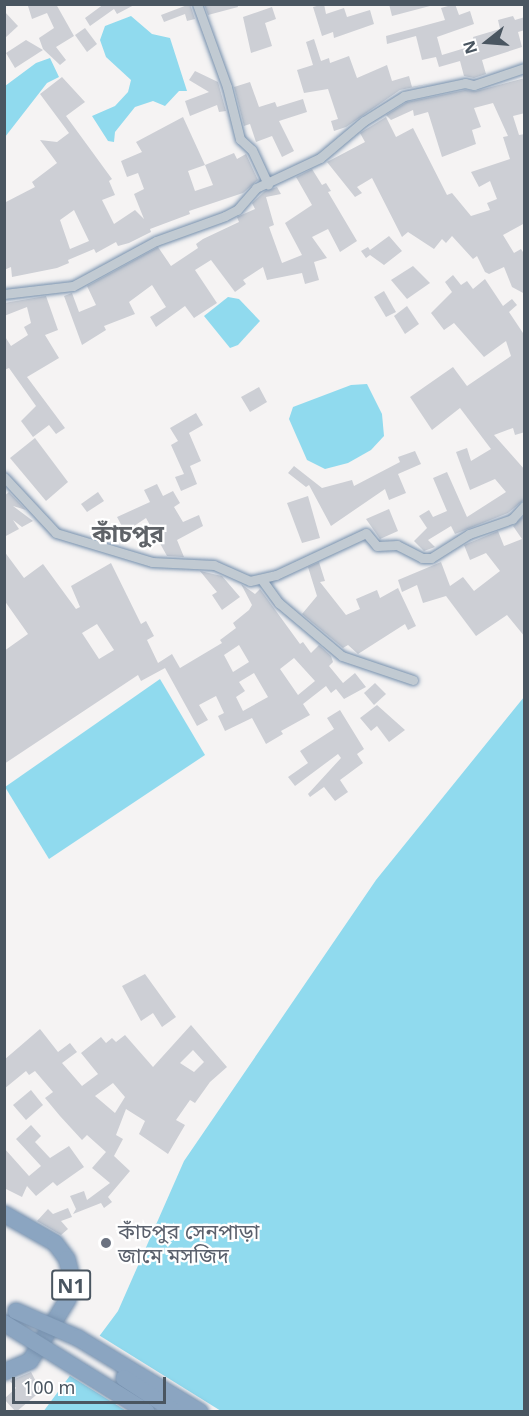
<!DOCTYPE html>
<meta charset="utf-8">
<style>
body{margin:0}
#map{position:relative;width:529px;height:1416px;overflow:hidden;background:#f5f3f3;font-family:"Noto Sans","Noto Sans Bengali",sans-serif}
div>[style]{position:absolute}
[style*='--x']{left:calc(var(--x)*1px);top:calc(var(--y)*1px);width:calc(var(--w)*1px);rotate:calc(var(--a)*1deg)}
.water>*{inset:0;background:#90daee}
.pier>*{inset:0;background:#f5f3f3}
.building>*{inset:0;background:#cdcfd5}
.roads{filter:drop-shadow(0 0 2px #7690ad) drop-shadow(0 0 2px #7690ad)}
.street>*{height:9px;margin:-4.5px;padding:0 4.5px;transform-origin:4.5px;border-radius:4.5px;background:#c1cad2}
.highway>*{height:16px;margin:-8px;padding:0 8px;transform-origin:8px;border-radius:8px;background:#8ba5c1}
.bridges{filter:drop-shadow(0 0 2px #7690ad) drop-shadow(0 0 2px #7690ad)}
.highway-bridge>*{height:16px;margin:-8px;padding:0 8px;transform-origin:8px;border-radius:8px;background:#8ba5c1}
.dots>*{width:16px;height:16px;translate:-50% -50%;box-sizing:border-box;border:3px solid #fff;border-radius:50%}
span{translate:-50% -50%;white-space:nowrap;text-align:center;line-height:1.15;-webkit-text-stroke:4.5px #fff;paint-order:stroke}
.shield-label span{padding:2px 4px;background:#fff;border:2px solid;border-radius:4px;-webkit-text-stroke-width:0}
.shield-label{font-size:20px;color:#4a5661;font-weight:700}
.worship-label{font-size:21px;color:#5b616d}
.left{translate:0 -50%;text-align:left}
.quarter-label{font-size:24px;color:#5f6368;font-weight:700}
.frame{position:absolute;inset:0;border:6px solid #4a5661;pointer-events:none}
.north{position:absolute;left:457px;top:12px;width:60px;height:60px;-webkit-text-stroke:4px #fff;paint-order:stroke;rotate:253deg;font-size:16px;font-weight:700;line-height:24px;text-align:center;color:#4a5661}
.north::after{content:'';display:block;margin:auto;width:21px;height:27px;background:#4a5661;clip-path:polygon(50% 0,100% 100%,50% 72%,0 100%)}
.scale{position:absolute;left:12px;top:1377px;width:154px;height:27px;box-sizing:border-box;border:3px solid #4a5661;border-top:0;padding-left:8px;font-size:18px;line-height:21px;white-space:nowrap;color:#4a5661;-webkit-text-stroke:4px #fff;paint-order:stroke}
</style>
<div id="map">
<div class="water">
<i style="clip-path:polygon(131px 16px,152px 34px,170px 38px,187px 91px,179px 91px,165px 106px,153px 101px,135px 107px,115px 132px,114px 142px,108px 141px,92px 116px,115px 106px,128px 92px,131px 80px,106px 57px,100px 40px,105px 26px)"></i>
<i style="clip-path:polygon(50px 58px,59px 77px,47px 83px,5px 137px,5px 86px,36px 63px)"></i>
<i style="clip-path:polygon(228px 297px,239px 299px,260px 321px,238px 345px,230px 348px,204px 316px)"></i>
<i style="clip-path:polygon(367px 384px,382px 414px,384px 436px,371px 450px,348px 463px,325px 469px,307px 460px,289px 419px,293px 407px,351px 385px)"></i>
<i style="clip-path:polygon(160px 679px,205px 755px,49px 859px,5px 787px)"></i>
<i style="clip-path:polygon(524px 697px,524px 1411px,43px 1412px,118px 1311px,184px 1161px,376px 880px)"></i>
</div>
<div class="pier">
<i style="clip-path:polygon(97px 1334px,221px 1411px,128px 1412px,67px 1374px)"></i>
</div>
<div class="building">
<i style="clip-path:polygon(34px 4px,56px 4px,74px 36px,56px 47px,66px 60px,60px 65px,43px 49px,39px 38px,54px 28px,47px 13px,32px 19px,28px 6px)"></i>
<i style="clip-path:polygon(104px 4px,136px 4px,117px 14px,114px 9px,90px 26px,85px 18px)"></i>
<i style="clip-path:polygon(190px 4px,195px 19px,187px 21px,185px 14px,164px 22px,161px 15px)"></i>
<i style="clip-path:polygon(204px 4px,237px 4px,238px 7px,208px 15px)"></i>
<i style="clip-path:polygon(324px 4px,326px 14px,344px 8px,347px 17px,370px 10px,374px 24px,334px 38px,333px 32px,322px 36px,313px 7px)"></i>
<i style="clip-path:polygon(389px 4px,429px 4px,430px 6px,392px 16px)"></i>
<i style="clip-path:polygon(455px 4px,459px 15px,470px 11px,474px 24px,437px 37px,442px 55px,475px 45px,473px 37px,500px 29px,498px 20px,513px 16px,515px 20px,525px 17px,525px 30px,518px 32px,522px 47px,482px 60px,486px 74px,474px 78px,464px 76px,460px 61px,439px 67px,436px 57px,422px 60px,416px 36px,387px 44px,386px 36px,445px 20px,441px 8px)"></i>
<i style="clip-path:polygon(272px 7px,276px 19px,265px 23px,272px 46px,251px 53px,243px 17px)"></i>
<i style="clip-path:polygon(4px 11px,18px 26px,4px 39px)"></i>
<i style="clip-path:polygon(85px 28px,97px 44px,87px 52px,75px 35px)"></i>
<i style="clip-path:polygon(314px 39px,321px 61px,329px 58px,330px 63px,349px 56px,357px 78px,387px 65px,392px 81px,409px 76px,412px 87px,433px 83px,400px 90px,346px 127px,334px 131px,331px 121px,338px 119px,328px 89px,304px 93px,297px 70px,313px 65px,306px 42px)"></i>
<i style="clip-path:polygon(26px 40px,43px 50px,15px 68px,6px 53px)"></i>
<i style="clip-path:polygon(195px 71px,218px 82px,226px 111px,219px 112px,217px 105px,190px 116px,185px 101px,209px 92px,189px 80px)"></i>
<i style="clip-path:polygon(evenodd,62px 77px,85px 102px,66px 116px,112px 179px,109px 181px,115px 195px,102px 200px,114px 224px,135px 210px,144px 219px,134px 194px,144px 189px,138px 173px,127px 177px,121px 161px,142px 152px,136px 142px,183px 117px,205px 165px,188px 171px,195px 191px,213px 185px,205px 165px,234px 153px,237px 159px,246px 154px,258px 180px,243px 193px,189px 211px,190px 214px,150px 229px,151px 232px,129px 243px,118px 246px,116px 242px,96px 253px,94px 249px,68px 260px,69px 263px,57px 268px,12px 277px,11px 267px,4px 270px,4px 203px,35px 187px,32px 182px,57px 163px,40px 140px,57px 142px,69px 133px,40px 94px,62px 77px,74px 210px,89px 241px,70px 249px,60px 220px,74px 210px)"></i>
<i style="clip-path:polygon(525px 78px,525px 113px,513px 116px,519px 135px,525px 134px,525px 223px,503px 235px,514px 253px,521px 249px,525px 255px,525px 294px,512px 287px,504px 267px,489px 274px,485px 272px,477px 256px,473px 259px,452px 236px,446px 243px,442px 239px,434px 249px,408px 232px,402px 237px,372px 178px,357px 187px,362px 193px,355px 197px,327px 162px,365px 142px,360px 133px,386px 117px,396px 137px,413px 128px,447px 195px,452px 193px,471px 216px,490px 210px,487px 203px,497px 199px,490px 181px,479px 187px,471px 172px,510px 159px,503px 137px,508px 136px,493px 103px,474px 108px,481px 127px,472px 130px,476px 144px,442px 157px,428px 112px,414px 116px,413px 110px,391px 120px,386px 115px,407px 102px,465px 90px,476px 91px)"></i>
<i style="clip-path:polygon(250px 82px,259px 107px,275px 102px,277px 107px,303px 99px,307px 112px,279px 121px,294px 151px,282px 157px,272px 136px,256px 142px,250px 124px,244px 126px,234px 87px)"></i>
<i style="clip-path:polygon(312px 169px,322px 185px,326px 183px,331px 191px,328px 192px,357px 241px,340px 252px,328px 229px,312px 237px,327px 258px,314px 262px,319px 280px,305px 284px,302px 273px,267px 280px,263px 267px,243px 280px,246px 284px,235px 292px,211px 260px,195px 270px,217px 303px,194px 318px,185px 306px,156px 327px,150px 317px,166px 307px,152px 285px,129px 302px,135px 314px,104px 326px,106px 330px,82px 345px,64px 296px,72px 293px,79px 312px,96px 305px,87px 286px,158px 247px,171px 266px,198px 248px,196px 244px,203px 239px,239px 222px,237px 217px,255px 209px,252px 203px,265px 191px,277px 187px,281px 194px,266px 197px,274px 225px,269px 227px,282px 263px,302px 255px,285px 223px,312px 205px,296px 177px)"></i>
<i style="clip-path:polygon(389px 236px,402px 251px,384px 265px,370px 255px,366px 258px,361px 251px,368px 247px,370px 250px)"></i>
<i style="clip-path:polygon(413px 266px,430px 283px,407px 299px,391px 280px)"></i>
<i style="clip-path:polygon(453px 275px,461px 285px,467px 281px,473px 289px,485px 279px,503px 306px,512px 299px,517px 305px,509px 312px,525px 336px,525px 432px,515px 435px,513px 428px,494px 435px,525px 470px,525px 499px,508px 513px,455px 534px,451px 526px,428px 540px,435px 547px,424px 551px,414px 541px,427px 528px,419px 516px,429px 510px,433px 517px,447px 511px,433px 478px,447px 472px,467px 517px,506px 492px,495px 479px,470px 490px,456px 452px,467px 448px,471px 461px,491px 449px,460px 408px,432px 430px,410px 397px,453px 367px,467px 386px,511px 356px,506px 341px,484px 357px,454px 323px,444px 330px,431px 313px,452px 292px,445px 282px)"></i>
<i style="clip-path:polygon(384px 291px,396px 312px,386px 317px,374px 297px)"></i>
<i style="clip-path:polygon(46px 296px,58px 330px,45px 335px,59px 358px,27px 377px,65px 428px,56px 434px,49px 425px,33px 437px,21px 421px,36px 406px,9px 368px,4px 370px,4px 335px,11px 346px,28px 335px,24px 327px,31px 323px,27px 307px,4px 316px,4px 303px)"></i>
<i style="clip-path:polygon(407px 306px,419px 324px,405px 334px,394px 316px)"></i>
<i style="clip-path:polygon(259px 387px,267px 402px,250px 412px,241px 397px)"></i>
<i style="clip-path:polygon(196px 413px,203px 425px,189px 433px,201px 461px,190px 466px,197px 484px,181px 491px,175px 477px,184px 474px,171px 445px,178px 441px,170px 428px)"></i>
<i style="clip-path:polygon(35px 438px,68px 482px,46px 501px,10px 458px)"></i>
<i style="clip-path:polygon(415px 451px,421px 464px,398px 474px,406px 493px,389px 500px,385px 489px,331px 526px,309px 485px,306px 487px,288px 473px,294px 466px,322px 488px,352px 480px,354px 486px,400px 462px,398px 457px)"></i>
<i style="clip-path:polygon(157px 484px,163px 496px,173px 491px,180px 503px,174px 507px,183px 522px,199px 515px,203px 526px,177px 540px,184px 557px,167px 556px,146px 518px,125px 532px,117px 517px,150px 502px,144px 490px)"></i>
<i style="clip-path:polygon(9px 492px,26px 510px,13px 506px,33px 521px,22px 527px,13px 520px,19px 529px,4px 537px,4px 496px)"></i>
<i style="clip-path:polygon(98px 492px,104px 501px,87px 512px,81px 504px)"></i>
<i style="clip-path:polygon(308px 496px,320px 538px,302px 543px,287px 503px)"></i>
<i style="clip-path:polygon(389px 509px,398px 531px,380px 539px,366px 519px)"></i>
<i style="clip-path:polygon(525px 515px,525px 637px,507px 615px,476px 636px,446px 596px,423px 603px,417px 585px,402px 592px,398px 580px,441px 562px,450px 586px,463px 577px,474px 591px,500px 571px,486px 553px,470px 560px,464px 545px,498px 531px,504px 546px,522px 539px,513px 526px)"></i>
<i style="clip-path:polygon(evenodd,4px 551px,24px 578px,43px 564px,76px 609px,80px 607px,71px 586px,111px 563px,141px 624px,146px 621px,154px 636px,147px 640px,158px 663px,172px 654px,180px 668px,222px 643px,220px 640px,236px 628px,233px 623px,249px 610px,252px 605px,241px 584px,255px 594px,260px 589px,300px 644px,303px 642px,311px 653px,319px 645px,331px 656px,333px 662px,329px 666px,343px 683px,355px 673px,366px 687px,344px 699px,336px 689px,331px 693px,326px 686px,303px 704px,310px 715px,281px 731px,283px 734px,266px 744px,252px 718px,225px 731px,218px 716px,224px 713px,216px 696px,199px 705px,208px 720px,197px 726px,165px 668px,141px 681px,138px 675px,4px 764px,4px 651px,28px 634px,4px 600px,4px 551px,97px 624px,114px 650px,99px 659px,82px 633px,97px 624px,4px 551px,239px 645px,249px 662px,233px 672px,224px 655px,239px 645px,4px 551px,294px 658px,315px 681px,298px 695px,280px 669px,294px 658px,4px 551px,254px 673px,268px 697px,243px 711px,236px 697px,245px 691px,239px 682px,254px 673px)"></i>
<i style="clip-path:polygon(319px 562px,325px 581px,320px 582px,346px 615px,360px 609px,356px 599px,377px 590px,380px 598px,398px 588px,416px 626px,408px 630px,405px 624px,358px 654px,348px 645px,343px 648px,302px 614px,317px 596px,308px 567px)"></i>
<i style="clip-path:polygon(200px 571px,222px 576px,240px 597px,222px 610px,212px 595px,217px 592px)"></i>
<i style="clip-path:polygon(375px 683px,386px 694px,374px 705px,364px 693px)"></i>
<i style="clip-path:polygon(377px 705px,405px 730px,389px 742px,377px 726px,371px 731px,360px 718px)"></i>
<i style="clip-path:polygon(340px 710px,364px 749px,357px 754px,363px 763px,340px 780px,348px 792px,335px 801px,324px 787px,310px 797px,308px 794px,341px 758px,338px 754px,295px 786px,288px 777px,308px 763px,300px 751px,334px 729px,327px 718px)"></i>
<i style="clip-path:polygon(145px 974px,176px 1017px,162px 1027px,153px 1013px,141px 1021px,122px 986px)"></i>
<i style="clip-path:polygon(evenodd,191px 1025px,227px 1067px,210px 1082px,195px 1103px,190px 1100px,176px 1120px,185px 1125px,168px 1154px,139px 1134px,145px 1121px,126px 1109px,116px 1135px,123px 1139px,114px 1156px,130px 1171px,108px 1197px,112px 1202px,104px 1208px,101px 1203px,73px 1214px,76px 1209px,70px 1196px,84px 1191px,87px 1200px,110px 1183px,92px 1168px,106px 1152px,87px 1135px,82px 1140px,60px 1116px,45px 1098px,53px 1092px,35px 1071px,29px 1075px,26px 1071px,4px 1089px,4px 1060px,40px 1029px,58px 1052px,70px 1043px,77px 1052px,62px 1063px,82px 1086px,98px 1074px,81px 1053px,101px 1037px,106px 1043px,112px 1038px,116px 1042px,125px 1035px,153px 1067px,191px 1025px,193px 1050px,204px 1062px,194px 1072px,180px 1063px,193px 1050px,191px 1025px,113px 1083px,125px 1097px,115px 1113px,95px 1096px,113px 1083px)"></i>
<i style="clip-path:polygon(31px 1090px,43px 1105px,26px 1120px,13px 1105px)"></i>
<i style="clip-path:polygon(31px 1125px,41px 1136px,35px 1142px,50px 1158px,69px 1146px,84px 1167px,57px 1186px,53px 1182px,36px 1196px,27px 1186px,22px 1197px,4px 1188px,4px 1148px,29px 1176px,41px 1166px,16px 1139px)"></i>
<i style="clip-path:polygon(68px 1208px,72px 1217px,61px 1221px,68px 1229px,61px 1235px,37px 1221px,48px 1209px,53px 1214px)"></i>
<i style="clip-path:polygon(31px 1372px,41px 1391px,16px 1412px,4px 1399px,16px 1388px,10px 1381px)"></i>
</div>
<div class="roads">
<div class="street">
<i style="--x:197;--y:4;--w:88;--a:70.1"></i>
<i style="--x:227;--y:87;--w:54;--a:76"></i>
<i style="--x:240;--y:139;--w:16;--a:43"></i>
<i style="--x:252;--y:150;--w:38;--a:65"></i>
<i style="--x:4;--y:294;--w:69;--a:-6.6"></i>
<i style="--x:73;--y:286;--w:94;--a:-28.5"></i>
<i style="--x:156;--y:241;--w:73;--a:-19.9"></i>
<i style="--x:225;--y:216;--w:13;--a:-27"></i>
<i style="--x:237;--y:210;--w:29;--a:-49"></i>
<i style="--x:256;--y:188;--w:71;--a:-25.1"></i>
<i style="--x:320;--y:158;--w:57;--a:-40.1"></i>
<i style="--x:364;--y:121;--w:47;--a:-32"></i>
<i style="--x:404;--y:96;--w:62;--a:-12"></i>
<i style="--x:465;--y:83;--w:9;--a:13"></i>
<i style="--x:474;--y:85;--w:53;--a:-18.8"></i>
<i style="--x:4;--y:477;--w:76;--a:47.1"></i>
<i style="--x:56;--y:533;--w:100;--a:16.8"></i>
<i style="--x:152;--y:562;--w:62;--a:2.8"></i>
<i style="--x:214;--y:565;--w:39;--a:24"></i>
<i style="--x:250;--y:581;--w:27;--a:-13"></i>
<i style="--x:276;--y:575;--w:99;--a:-25"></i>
<i style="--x:366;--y:533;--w:17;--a:50"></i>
<i style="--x:377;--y:546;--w:20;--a:-3"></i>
<i style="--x:397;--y:545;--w:28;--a:27"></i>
<i style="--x:422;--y:558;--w:9;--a:0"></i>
<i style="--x:431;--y:558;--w:45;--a:-32.3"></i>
<i style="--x:469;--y:534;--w:46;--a:-19.2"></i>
<i style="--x:512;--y:519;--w:18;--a:-47"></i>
<i style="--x:262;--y:580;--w:29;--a:54"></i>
<i style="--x:279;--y:603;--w:82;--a:40.1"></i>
<i style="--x:342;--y:656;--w:75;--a:18.7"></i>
</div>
<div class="highway">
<i style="--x:4;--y:1214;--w:59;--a:29.6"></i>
<i style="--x:55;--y:1243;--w:20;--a:53"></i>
<i style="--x:67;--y:1259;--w:21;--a:76"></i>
<i style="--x:72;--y:1279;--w:20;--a:101"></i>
<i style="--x:68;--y:1299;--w:73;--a:121.5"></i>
<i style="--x:30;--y:1361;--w:28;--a:157"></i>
</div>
</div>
<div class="bridges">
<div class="highway-bridge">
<i style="--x:16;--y:1311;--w:68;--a:23.5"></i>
<i style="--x:78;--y:1338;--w:143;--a:31.2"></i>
<i style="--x:4;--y:1323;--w:168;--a:31.9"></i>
<i style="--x:124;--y:1378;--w:62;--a:33.2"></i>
</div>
</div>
<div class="dots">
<i style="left:106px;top:1243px;background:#6b7280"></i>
</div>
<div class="shield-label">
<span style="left:71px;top:1285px">N1</span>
</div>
<div class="worship-label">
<span class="left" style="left:118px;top:1243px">কাঁচপুর সেনপাড়া<br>জামে মসজিদ</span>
</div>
<div class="quarter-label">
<span style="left:128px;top:533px">কাঁচপুর</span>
</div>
<div class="frame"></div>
<div class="north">N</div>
<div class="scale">100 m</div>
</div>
